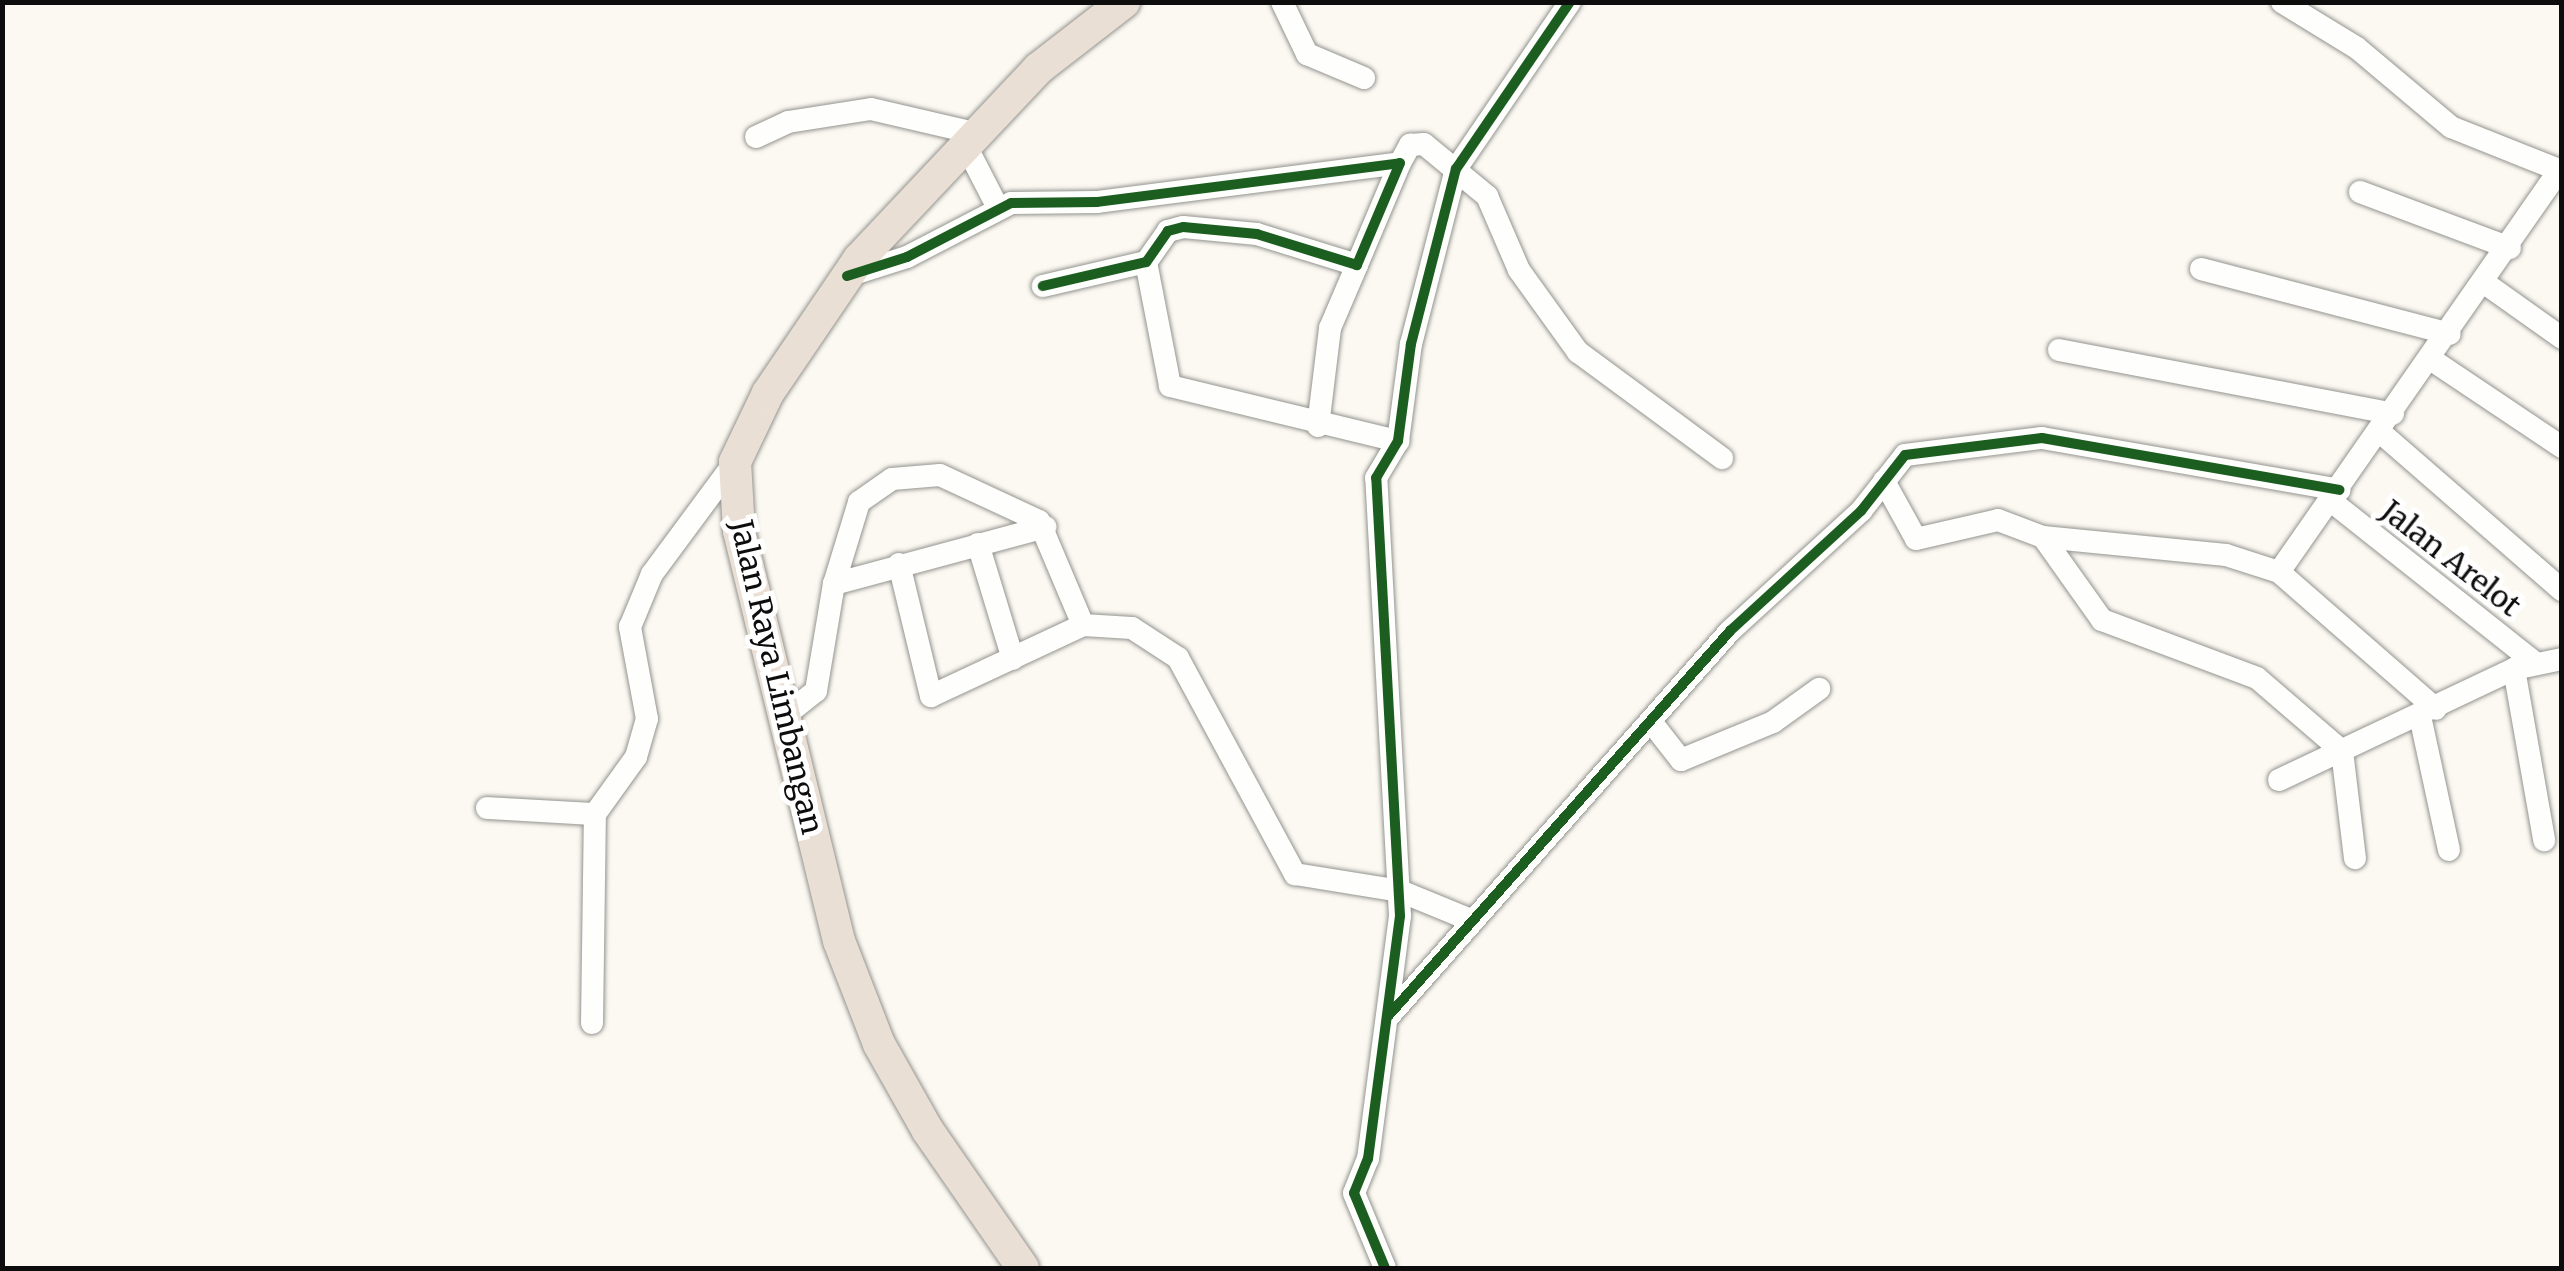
<!DOCTYPE html>
<style>
body{margin:0}
#map{position:relative;width:2564px;height:1271px;overflow:hidden;background:#fbf9f1;font-family:Merriweather,serif}
div>[style]{position:absolute}
[style*='--x']{left:calc(var(--x)*1px);top:calc(var(--y)*1px);width:calc(var(--w)*1px);rotate:calc(var(--a)*1deg)}
.roads{filter:drop-shadow(0 0 2px #949390) drop-shadow(0 0 2px #949390)}
.minor>*{height:22px;margin:-11px;padding:0 11px;transform-origin:11px;border-radius:11px;background:#fefefd}
.highway>*{height:32px;margin:-16px;padding:0 16px;transform-origin:16px;border-radius:16px;background:#eadfd4}
.cycleway>*{height:10px;margin:-5px;padding:0 5px;transform-origin:5px;border-radius:5px;background:#1b5e20}
span{translate:-50% -50%;white-space:nowrap;text-align:center;line-height:1.15;-webkit-text-stroke:10px #fff;paint-order:stroke}
.street-label{font-size:30px;color:#0d0d0d}
.frame{position:absolute;inset:0;border:5px solid #0d0d0d;pointer-events:none}
</style>
<div id="map">
<div class="roads">
<div class="minor">
<i style="--x:1282;--y:2;--w:58;--a:64.3"></i>
<i style="--x:1307;--y:54;--w:62;--a:22.8"></i>
<i style="--x:756;--y:137;--w:35;--a:-25"></i>
<i style="--x:788;--y:122;--w:84;--a:-8.9"></i>
<i style="--x:871;--y:109;--w:106;--a:13.1"></i>
<i style="--x:965;--y:144;--w:70;--a:62.7"></i>
<i style="--x:1400;--y:163;--w:21;--a:-61"></i>
<i style="--x:1410;--y:145;--w:14;--a:-4"></i>
<i style="--x:1424;--y:144;--w:82;--a:39.5"></i>
<i style="--x:1487;--y:196;--w:81;--a:66.6"></i>
<i style="--x:1519;--y:270;--w:101;--a:54.3"></i>
<i style="--x:1578;--y:352;--w:179;--a:36.4"></i>
<i style="--x:2360;--y:192;--w:160;--a:20.5"></i>
<i style="--x:1146;--y:262;--w:126;--a:79"></i>
<i style="--x:1170;--y:386;--w:235;--a:13.6"></i>
<i style="--x:2201;--y:269;--w:257;--a:14.6"></i>
<i style="--x:847;--y:276;--w:63;--a:-17.6"></i>
<i style="--x:907;--y:257;--w:117;--a:-27.4"></i>
<i style="--x:1011;--y:203;--w:86;--a:-0.7"></i>
<i style="--x:1097;--y:202;--w:305;--a:-7.3"></i>
<i style="--x:1400;--y:163;--w:111;--a:112.9"></i>
<i style="--x:1357;--y:265;--w:105;--a:-162.8"></i>
<i style="--x:1257;--y:234;--w:74;--a:-174.6"></i>
<i style="--x:1183;--y:227;--w:16;--a:165"></i>
<i style="--x:1168;--y:231;--w:38;--a:125"></i>
<i style="--x:1146;--y:262;--w:106;--a:166.9"></i>
<i style="--x:2486;--y:284;--w:93;--a:35.4"></i>
<i style="--x:2059;--y:350;--w:340;--a:10.8"></i>
<i style="--x:2432;--y:360;--w:156;--a:33.8"></i>
<i style="--x:1318;--y:426;--w:99;--a:-83"></i>
<i style="--x:1330;--y:328;--w:69;--a:-66.8"></i>
<i style="--x:2380;--y:432;--w:241;--a:41"></i>
<i style="--x:1884;--y:481;--w:66;--a:61.1"></i>
<i style="--x:1916;--y:539;--w:84;--a:-13"></i>
<i style="--x:1998;--y:520;--w:48;--a:20.7"></i>
<i style="--x:2043;--y:537;--w:184;--a:5.6"></i>
<i style="--x:2226;--y:555;--w:56;--a:17.8"></i>
<i style="--x:2279;--y:572;--w:208;--a:41.1"></i>
<i style="--x:2331;--y:501;--w:259;--a:38.4"></i>
<i style="--x:2043;--y:537;--w:102;--a:54.6"></i>
<i style="--x:2102;--y:620;--w:165;--a:20.5"></i>
<i style="--x:2257;--y:678;--w:112;--a:40.7"></i>
<i style="--x:2342;--y:751;--w:108;--a:83.1"></i>
<i style="--x:978;--y:544;--w:120;--a:73.1"></i>
<i style="--x:899;--y:564;--w:136;--a:76.4"></i>
<i style="--x:931;--y:696;--w:168;--a:-25"></i>
<i style="--x:1083;--y:625;--w:49;--a:3.5"></i>
<i style="--x:1132;--y:628;--w:55;--a:33.1"></i>
<i style="--x:1178;--y:658;--w:246;--a:61.6"></i>
<i style="--x:1295;--y:874;--w:106;--a:9.2"></i>
<i style="--x:1400;--y:891;--w:79;--a:22.3"></i>
<i style="--x:2279;--y:572;--w:490;--a:-55.1"></i>
<i style="--x:2559;--y:170;--w:116;--a:-158.3"></i>
<i style="--x:2451;--y:127;--w:123;--a:-140"></i>
<i style="--x:2357;--y:48;--w:88;--a:-148.5"></i>
<i style="--x:834;--y:584;--w:86;--a:-73"></i>
<i style="--x:859;--y:502;--w:40;--a:-34.9"></i>
<i style="--x:892;--y:479;--w:48;--a:-4.8"></i>
<i style="--x:940;--y:475;--w:109;--a:24.9"></i>
<i style="--x:1039;--y:521;--w:113;--a:67.1"></i>
<i style="--x:2514;--y:669;--w:174;--a:80"></i>
<i style="--x:2420;--y:716;--w:137;--a:77.8"></i>
<i style="--x:782;--y:718;--w:43;--a:-38.5"></i>
<i style="--x:816;--y:691;--w:109;--a:-80.5"></i>
<i style="--x:834;--y:584;--w:219;--a:-15.1"></i>
<i style="--x:1652;--y:723;--w:47;--a:51.9"></i>
<i style="--x:1681;--y:760;--w:100;--a:-22.4"></i>
<i style="--x:1773;--y:722;--w:57;--a:-35.7"></i>
<i style="--x:2279;--y:780;--w:260;--a:-25.3"></i>
<i style="--x:2514;--y:669;--w:49;--a:-11.8"></i>
<i style="--x:487;--y:808;--w:108;--a:3.2"></i>
<i style="--x:1389;--y:1016;--w:514;--a:-48.47"></i>
<i style="--x:1730;--y:631;--w:178;--a:-42.5"></i>
<i style="--x:1861;--y:511;--w:71;--a:-51.8"></i>
<i style="--x:1905;--y:455;--w:138;--a:-7.1"></i>
<i style="--x:2042;--y:438;--w:302;--a:9.9"></i>
<i style="--x:592;--y:1023;--w:209;--a:-89.2"></i>
<i style="--x:595;--y:814;--w:70;--a:-54.3"></i>
<i style="--x:636;--y:757;--w:40;--a:-74"></i>
<i style="--x:647;--y:719;--w:94;--a:-100.5"></i>
<i style="--x:630;--y:627;--w:57;--a:-67.5"></i>
<i style="--x:652;--y:574;--w:139;--a:-53.5"></i>
<i style="--x:1385;--y:1268;--w:81;--a:-112.5"></i>
<i style="--x:1354;--y:1193;--w:37;--a:-68"></i>
<i style="--x:1368;--y:1159;--w:245;--a:-82.5"></i>
<i style="--x:1400;--y:916;--w:439;--a:-93.1"></i>
<i style="--x:1376;--y:478;--w:43;--a:-59.3"></i>
<i style="--x:1398;--y:441;--w:98;--a:-82.4"></i>
<i style="--x:1411;--y:344;--w:181;--a:-75.6"></i>
<i style="--x:1456;--y:169;--w:202;--a:-55.7"></i>
</div>
<div class="highway">
<i style="--x:1023;--y:1268;--w:167;--a:-124.7"></i>
<i style="--x:928;--y:1131;--w:100;--a:-119.4"></i>
<i style="--x:879;--y:1044;--w:110;--a:-111.2"></i>
<i style="--x:839;--y:941;--w:422;--a:-103.7"></i>
<i style="--x:739;--y:531;--w:69;--a:-93.3"></i>
<i style="--x:735;--y:462;--w:76;--a:-64.4"></i>
<i style="--x:768;--y:393;--w:162;--a:-55.8"></i>
<i style="--x:859;--y:259;--w:262;--a:-46.7"></i>
<i style="--x:1039;--y:68;--w:108;--a:-37.8"></i>
</div>
</div>
<div class="cycleway">
<i style="--x:847;--y:276;--w:63;--a:-17.6"></i>
<i style="--x:907;--y:257;--w:117;--a:-27.4"></i>
<i style="--x:1011;--y:203;--w:86;--a:-0.7"></i>
<i style="--x:1097;--y:202;--w:305;--a:-7.3"></i>
<i style="--x:1400;--y:163;--w:111;--a:112.9"></i>
<i style="--x:1357;--y:265;--w:105;--a:-162.8"></i>
<i style="--x:1257;--y:234;--w:74;--a:-174.6"></i>
<i style="--x:1183;--y:227;--w:16;--a:165"></i>
<i style="--x:1168;--y:231;--w:38;--a:125"></i>
<i style="--x:1146;--y:262;--w:106;--a:166.9"></i>
<i style="--x:1389;--y:1015;--w:514;--a:-48.39"></i>
<i style="--x:1730;--y:631;--w:178;--a:-42.5"></i>
<i style="--x:1861;--y:511;--w:71;--a:-51.8"></i>
<i style="--x:1905;--y:455;--w:138;--a:-7.1"></i>
<i style="--x:2042;--y:438;--w:302;--a:9.9"></i>
<i style="--x:1385;--y:1268;--w:81;--a:-112.5"></i>
<i style="--x:1354;--y:1193;--w:37;--a:-68"></i>
<i style="--x:1368;--y:1159;--w:245;--a:-82.5"></i>
<i style="--x:1400;--y:916;--w:439;--a:-93.1"></i>
<i style="--x:1376;--y:478;--w:43;--a:-59.3"></i>
<i style="--x:1398;--y:441;--w:98;--a:-82.4"></i>
<i style="--x:1411;--y:344;--w:181;--a:-75.6"></i>
<i style="--x:1456;--y:169;--w:202;--a:-55.7"></i>
</div>
<div class="street-label">
<span style="left:2451px;top:558px;rotate:38deg">Jalan Arelot</span>
<span style="left:777px;top:677px;rotate:77deg">Jalan Raya Limbangan</span>
</div>
<div class="frame"></div>
</div>
